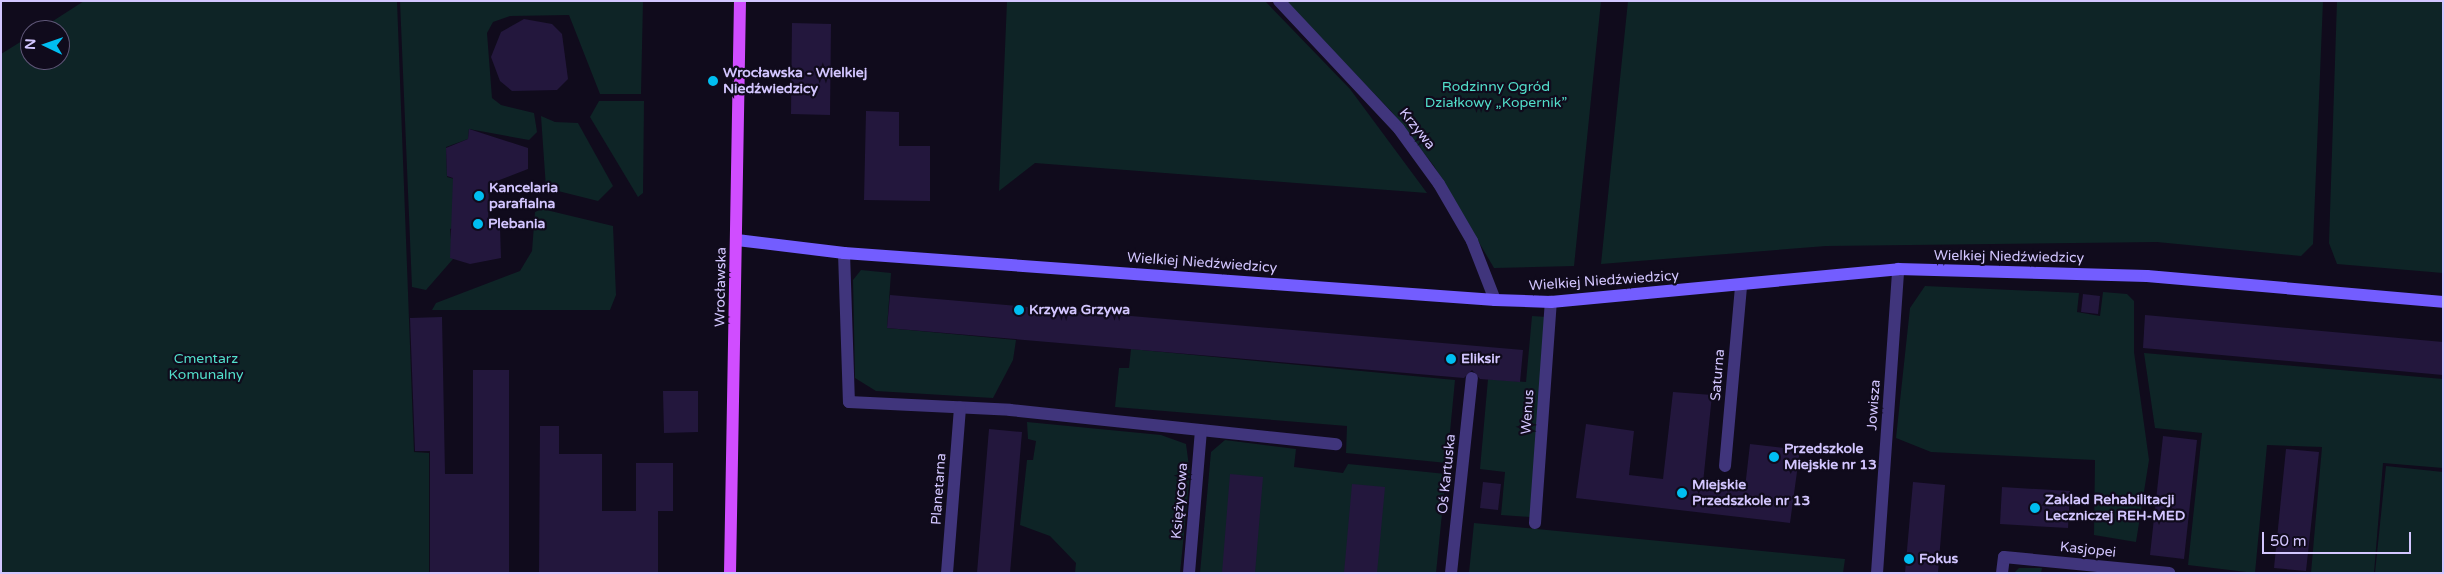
<!DOCTYPE html>
<meta charset="utf-8">
<style>
body{margin:0}
#map{position:relative;width:2444px;height:574px;overflow:hidden;background:#100b1c;font-family:"Varela Round",sans-serif}
div>[style]{position:absolute}
[style*='--x']{left:calc(var(--x)*1px);top:calc(var(--y)*1px);width:calc(var(--w)*1px);rotate:calc(var(--a)*1deg)}
.green>*{inset:0;background:#0e2426}
.building>*{inset:0;background:#23173d}
.street>*{height:12px;margin:-6px;padding:0 6px;transform-origin:6px;border-radius:6px;background:#40357c}
.secondary>*{height:12px;margin:-6px;padding:0 6px;transform-origin:6px;border-radius:6px;background:#735dff}
.primary>*{height:12px;margin:-6px;padding:0 6px;transform-origin:6px;border-radius:6px;background:#d04dff}
.dots>*{width:14px;height:14px;translate:-50% -50%;box-sizing:border-box;border:2px solid #100b1c;border-radius:50%}
span{translate:-50% -50%;white-space:nowrap;text-align:center;line-height:1.15;-webkit-text-stroke:4.5px #100b1c;paint-order:stroke}
.poi-label{font-size:14px;color:#d3c6ff;font-weight:700}
.left{translate:0 -50%;text-align:left}
.park-label{font-size:14px;color:#52dfcb}
.street-label{font-size:14px;color:#d3c6ff}
.frame{position:absolute;inset:0;border:2px solid #d3c6ff;pointer-events:none}
.north{position:absolute;left:20px;top:20px;width:50px;height:50px;box-sizing:border-box;background:#100b1c;border:1px solid #5e5677;border-radius:50%;rotate:273deg;font-size:14px;font-weight:700;line-height:20px;text-align:center;color:#d3c6ff}
.north::after{content:'';display:block;margin:auto;width:18px;height:22px;background:#00bef1;clip-path:polygon(50% 0,100% 100%,50% 72%,0 100%)}
.scale{position:absolute;left:2262px;top:532px;width:149px;height:22px;box-sizing:border-box;border:2px solid #d3c6ff;border-top:0;padding-left:6px;font-size:15px;line-height:18px;white-space:nowrap;color:#d3c6ff;-webkit-text-stroke:4px #100b1c;paint-order:stroke}
</style>
<div id="map">
<div class="green">
<i style="clip-path:polygon(84px 1px,397px 1px,414px 452px,429px 453px,429px 573px,1px 573px,1px 54px,30px 36px,30px 60px,60px 60px,60px 30px,39px 30px)"></i>
<i style="clip-path:polygon(400px 1px,643px 1px,641px 94px,600px 94px,569px 15px,510px 16px,493px 22px,487px 33px,492px 98px,501px 105px,534px 113px,537px 132px,529px 140px,469px 129px,468px 139px,446px 147px,447px 177px,469px 183px,466px 224px,450px 229px,453px 259px,426px 290px,412px 287px)"></i>
<i style="clip-path:polygon(1007px 1px,1265px 1px,1350px 89px,1427px 193px,1035px 163px,999px 191px)"></i>
<i style="clip-path:polygon(1285px 1px,1601px 1px,1574px 266px,1494px 268px,1434px 166px,1391px 111px)"></i>
<i style="clip-path:polygon(1628px 1px,2323px 1px,2313px 244px,2301px 256px,2157px 242px,1826px 246px,1601px 264px)"></i>
<i style="clip-path:polygon(2337px 1px,2443px 1px,2443px 273px,2337px 264px,2329px 243px)"></i>
<i style="clip-path:polygon(599px 101px,644px 101px,643px 193px,638px 197px,590px 117px)"></i>
<i style="clip-path:polygon(541px 116px,555px 122px,578px 123px,613px 186px,598px 201px,546px 188px)"></i>
<i style="clip-path:polygon(542px 209px,613px 226px,616px 295px,610px 310px,432px 310px,436px 303px,520px 271px,532px 251px,535px 212px)"></i>
<i style="clip-path:polygon(861px 270px,891px 273px,887px 328px,1016px 340px,1013px 360px,993px 398px,876px 391px,855px 378px,853px 280px)"></i>
<i style="clip-path:polygon(1925px 286px,2079px 293px,2077px 312px,2100px 316px,2103px 292px,2127px 294px,2134px 301px,2134px 352px,2149px 460px,2136px 542px,2094px 535px,2095px 460px,1931px 452px,1896px 438px,1910px 308px)"></i>
<i style="clip-path:polygon(1532px 316px,1547px 317px,1530px 517px,1501px 515px,1505px 472px,1480px 469px,1488px 379px,1526px 382px)"></i>
<i style="clip-path:polygon(1131px 349px,1455px 380px,1447px 463px,1346px 453px,1347px 426px,1115px 407px,1119px 368px,1129px 368px)"></i>
<i style="clip-path:polygon(2144px 353px,2443px 379px,2443px 468px,2383px 463px,2374px 573px,2311px 573px,2322px 447px,2267px 445px,2255px 573px,2188px 565px,2202px 433px,2155px 428px)"></i>
<i style="clip-path:polygon(1027px 422px,1161px 435px,1186px 444px,1190px 474px,1180px 573px,1075px 573px,1076px 563px,1050px 536px,1020px 525px,1027px 460px,1033px 460px,1036px 441px,1028px 439px)"></i>
<i style="clip-path:polygon(1225px 440px,1296px 449px,1294px 467px,1343px 473px,1348px 464px,1446px 474px,1436px 573px,1200px 573px,1211px 452px)"></i>
<i style="clip-path:polygon(2386px 466px,2443px 472px,2443px 573px,2375px 573px)"></i>
<i style="clip-path:polygon(1474px 523px,1845px 559px,1843px 573px,1469px 573px)"></i>
<i style="clip-path:polygon(2019px 568px,2042px 568px,2041px 573px,2014px 573px)"></i>
</div>
<div class="building">
<i style="clip-path:polygon(524px 19px,552px 24px,562px 34px,568px 79px,557px 90px,512px 91px,500px 81px,491px 57px,501px 32px)"></i>
<i style="clip-path:polygon(792px 23px,831px 24px,830px 115px,791px 114px)"></i>
<i style="clip-path:polygon(866px 111px,899px 112px,899px 146px,930px 146px,930px 201px,864px 200px)"></i>
<i style="clip-path:polygon(469px 129px,528px 148px,528px 169px,489px 184px,488px 224px,500px 227px,501px 258px,470px 264px,450px 258px,453px 178px,447px 176px,446px 148px,468px 139px)"></i>
<i style="clip-path:polygon(2083px 294px,2100px 296px,2098px 314px,2081px 312px)"></i>
<i style="clip-path:polygon(890px 295px,1523px 350px,1520px 382px,1480px 379px,1472px 370px,1464px 378px,887px 328px)"></i>
<i style="clip-path:polygon(2145px 315px,2443px 342px,2443px 375px,2143px 348px)"></i>
<i style="clip-path:polygon(442px 317px,445px 474px,473px 474px,473px 370px,509px 370px,509px 573px,430px 573px,430px 451px,415px 451px,410px 318px)"></i>
<i style="clip-path:polygon(663px 391px,698px 391px,698px 432px,664px 433px)"></i>
<i style="clip-path:polygon(1673px 392px,1712px 395px,1703px 483px,1745px 488px,1750px 444px,1800px 450px,1790px 523px,1576px 498px,1586px 424px,1634px 431px,1629px 475px,1663px 479px)"></i>
<i style="clip-path:polygon(540px 426px,559px 426px,559px 454px,602px 454px,602px 511px,636px 511px,636px 463px,673px 463px,673px 511px,658px 511px,658px 573px,539px 573px)"></i>
<i style="clip-path:polygon(989px 429px,1022px 432px,1010px 573px,977px 573px)"></i>
<i style="clip-path:polygon(2163px 436px,2197px 440px,2184px 559px,2150px 555px)"></i>
<i style="clip-path:polygon(2286px 449px,2319px 452px,2306px 571px,2274px 568px)"></i>
<i style="clip-path:polygon(1230px 474px,1263px 477px,1255px 573px,1222px 573px)"></i>
<i style="clip-path:polygon(1483px 482px,1501px 484px,1498px 510px,1480px 508px)"></i>
<i style="clip-path:polygon(1913px 482px,1945px 485px,1938px 573px,1905px 573px)"></i>
<i style="clip-path:polygon(1352px 484px,1385px 487px,1377px 573px,1344px 573px)"></i>
<i style="clip-path:polygon(2002px 487px,2070px 491px,2068px 528px,2000px 524px)"></i>
</div>
<div class="street">
<i style="--x:1279;--y:1;--w:175;--a:46.8"></i>
<i style="--x:1399;--y:129;--w:68;--a:54"></i>
<i style="--x:1439;--y:184;--w:66;--a:59.9"></i>
<i style="--x:1472;--y:241;--w:63;--a:68.7"></i>
<i style="--x:844;--y:253;--w:149;--a:88.1"></i>
<i style="--x:849;--y:402;--w:161;--a:2.8"></i>
<i style="--x:1010;--y:410;--w:328;--a:6"></i>
<i style="--x:1725;--y:466;--w:180;--a:-84.9"></i>
<i style="--x:1535;--y:523;--w:222;--a:-85.9"></i>
<i style="--x:947;--y:573;--w:166;--a:-85.5"></i>
<i style="--x:1189;--y:573;--w:143;--a:-85.2"></i>
<i style="--x:1451;--y:573;--w:196;--a:-83.9"></i>
<i style="--x:1877;--y:573;--w:305;--a:-86"></i>
<i style="--x:2002;--y:573;--w:16;--a:-83"></i>
<i style="--x:2004;--y:557;--w:166;--a:5.5"></i>
</div>
<div class="secondary">
<i style="--x:737;--y:240;--w:108;--a:6.9"></i>
<i style="--x:844;--y:253;--w:653;--a:4.13"></i>
<i style="--x:1495;--y:300;--w:56;--a:2"></i>
<i style="--x:1551;--y:302;--w:349;--a:-5.4"></i>
<i style="--x:1898;--y:269;--w:249;--a:1.6"></i>
<i style="--x:2147;--y:276;--w:297;--a:5"></i>
</div>
<div class="primary">
<i style="--x:730;--y:573;--w:572;--a:-89"></i>
</div>
<div class="dots">
<i style="left:713px;top:81px;background:#00bef1"></i>
<i style="left:479px;top:196px;background:#00bef1"></i>
<i style="left:478px;top:224px;background:#00bef1"></i>
<i style="left:1019px;top:310px;background:#00bef1"></i>
<i style="left:1451px;top:359px;background:#00bef1"></i>
<i style="left:1774px;top:457px;background:#00bef1"></i>
<i style="left:1682px;top:493px;background:#00bef1"></i>
<i style="left:2035px;top:508px;background:#00bef1"></i>
<i style="left:1909px;top:559px;background:#00bef1"></i>
</div>
<div class="poi-label">
<span class="left" style="left:723px;top:81px">Wrocławska - Wielkiej<br>Niedźwiedzicy</span>
<span class="left" style="left:489px;top:196px">Kancelaria<br>parafialna</span>
<span class="left" style="left:488px;top:224px">Plebania</span>
<span class="left" style="left:1029px;top:310px">Krzywa Grzywa</span>
<span class="left" style="left:1461px;top:359px">Eliksir</span>
<span class="left" style="left:1784px;top:457px">Przedszkole<br>Miejskie nr 13</span>
<span class="left" style="left:1692px;top:493px">Miejskie<br>Przedszkole nr 13</span>
<span class="left" style="left:2045px;top:508px">Zaklad Rehabilitacji<br>Leczniczej REH-MED</span>
<span class="left" style="left:1919px;top:559px">Fokus</span>
</div>
<div class="park-label">
<span style="left:1496px;top:95px">Rodzinny Ogród<br>Działkowy „Kopernik”</span>
<span style="left:206px;top:367px">Cmentarz<br>Komunalny</span>
</div>
<div class="street-label">
<span style="left:1417px;top:129px;rotate:51deg">Krzywa</span>
<span style="left:2009px;top:257px;rotate:1deg">Wielkiej Niedźwiedzicy</span>
<span style="left:1202px;top:263px;rotate:4deg">Wielkiej Niedźwiedzicy</span>
<span style="left:1604px;top:281px;rotate:-4deg">Wielkiej Niedźwiedzicy</span>
<span style="left:721px;top:287px;rotate:-89deg">Wrocławska</span>
<span style="left:1718px;top:375px;rotate:-85deg">Saturna</span>
<span style="left:1874px;top:405px;rotate:-86deg">Jowisza</span>
<span style="left:1528px;top:412px;rotate:-86deg">Wenus</span>
<span style="left:1447px;top:474px;rotate:-84deg">Oś Kartuska</span>
<span style="left:939px;top:489px;rotate:-86deg">Planetarna</span>
<span style="left:1180px;top:501px;rotate:-85deg">Księżycowa</span>
<span style="left:2088px;top:550px;rotate:6deg">Kasjopei</span>
</div>
<div class="frame"></div>
<div class="north">N</div>
<div class="scale">50 m</div>
</div>
